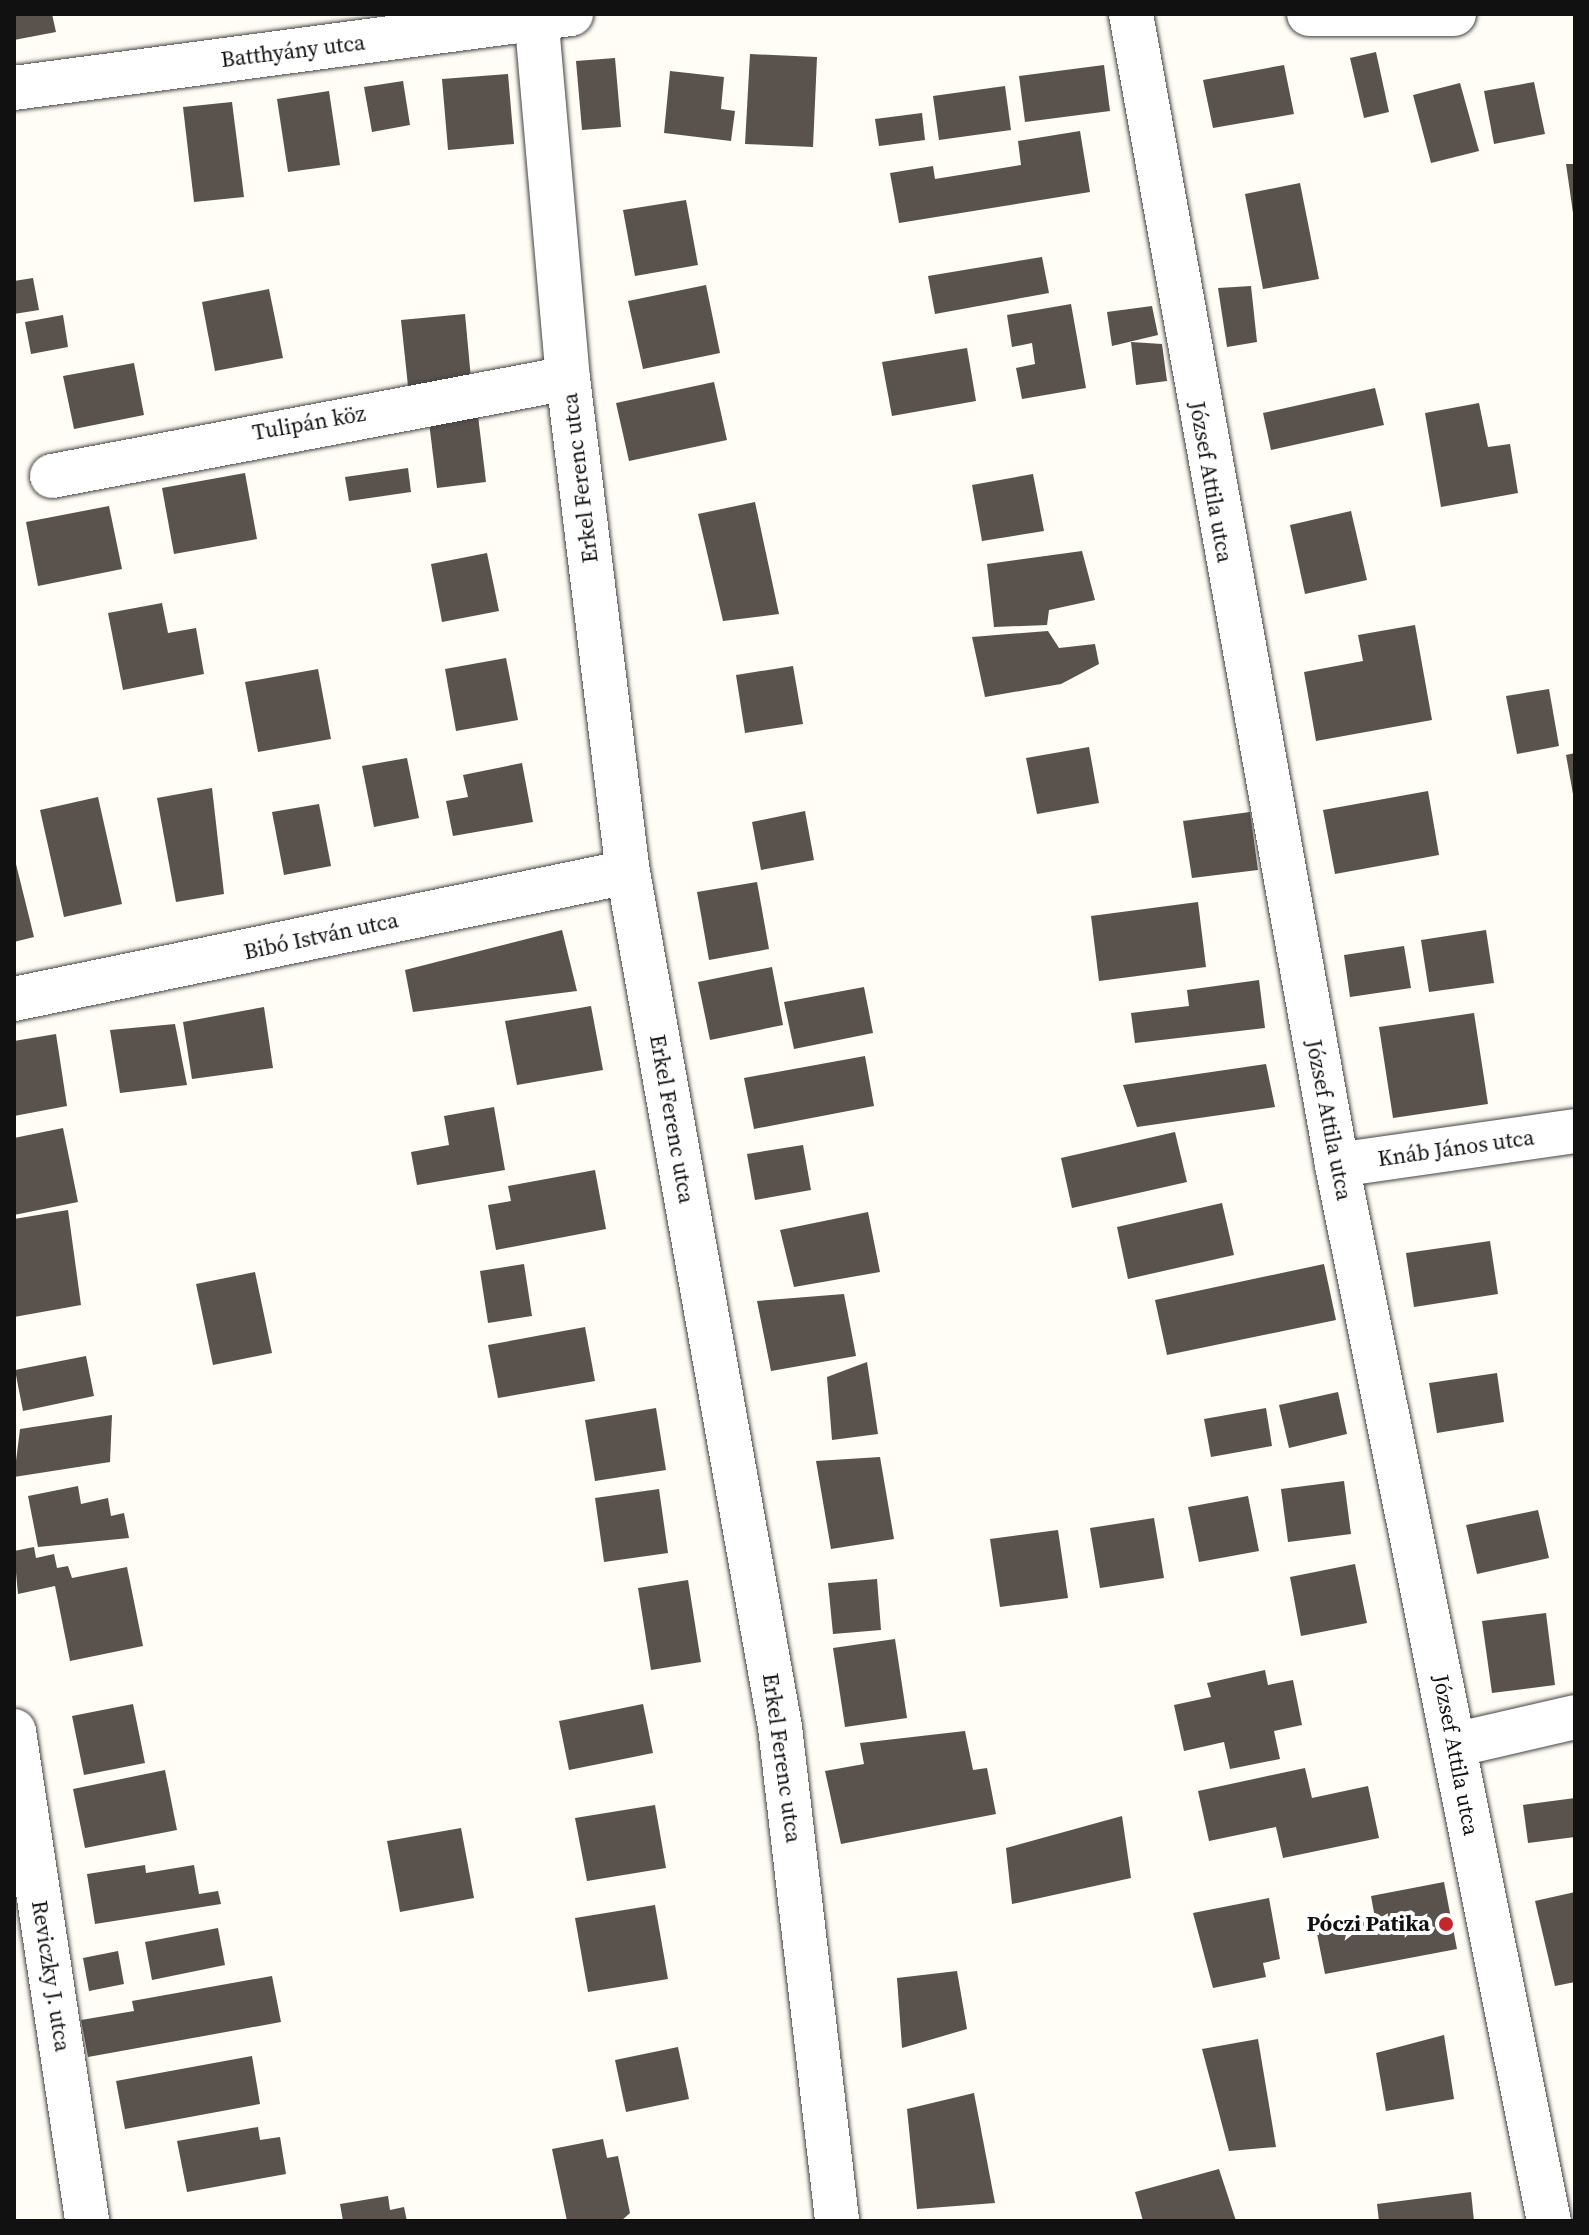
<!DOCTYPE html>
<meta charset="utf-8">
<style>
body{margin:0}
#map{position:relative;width:1589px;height:2235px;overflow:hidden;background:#fffdf5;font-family:"Source Serif 4",serif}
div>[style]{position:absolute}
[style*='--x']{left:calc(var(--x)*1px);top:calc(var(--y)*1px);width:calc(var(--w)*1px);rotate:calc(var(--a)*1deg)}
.building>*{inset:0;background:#5a524d}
.roads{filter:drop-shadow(0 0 2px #444) drop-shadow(0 0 2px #444)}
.minor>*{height:44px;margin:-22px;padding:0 22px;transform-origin:22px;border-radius:22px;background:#fff}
.dots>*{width:22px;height:22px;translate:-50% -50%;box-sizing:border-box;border:4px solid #fff;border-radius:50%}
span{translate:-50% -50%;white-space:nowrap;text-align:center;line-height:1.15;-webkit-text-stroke:8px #fff;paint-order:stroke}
.street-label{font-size:22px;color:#111}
.poi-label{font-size:22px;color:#111;font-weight:700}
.right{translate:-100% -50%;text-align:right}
.frame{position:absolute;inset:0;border:16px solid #111;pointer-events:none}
</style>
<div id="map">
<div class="building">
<i style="clip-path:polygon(14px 14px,52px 14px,56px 32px,14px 40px)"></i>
<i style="clip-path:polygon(1376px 52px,1389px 112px,1364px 118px,1350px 58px)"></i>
<i style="clip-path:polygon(750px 54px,817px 57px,813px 147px,745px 144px)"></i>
<i style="clip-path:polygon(615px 58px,621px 127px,582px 130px,576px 61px)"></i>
<i style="clip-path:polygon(1104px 65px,1110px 111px,1025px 122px,1019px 76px)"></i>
<i style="clip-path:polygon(1284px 65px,1294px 114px,1213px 128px,1203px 80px)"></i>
<i style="clip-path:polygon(670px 71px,724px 77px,721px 109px,735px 111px,731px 141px,664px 133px)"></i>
<i style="clip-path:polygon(508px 74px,514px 144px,448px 150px,442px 79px)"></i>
<i style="clip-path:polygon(403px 81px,410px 125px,372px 132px,364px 87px)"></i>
<i style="clip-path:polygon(1534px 82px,1545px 134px,1494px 144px,1484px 91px)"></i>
<i style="clip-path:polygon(1460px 83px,1479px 151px,1431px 163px,1413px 95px)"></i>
<i style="clip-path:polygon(1005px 86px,1011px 130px,939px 140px,933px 96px)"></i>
<i style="clip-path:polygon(329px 91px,340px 165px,288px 172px,277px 99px)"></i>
<i style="clip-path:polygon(232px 102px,244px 197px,194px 202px,183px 107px)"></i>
<i style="clip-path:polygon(922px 113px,925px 140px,879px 146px,875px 119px)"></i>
<i style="clip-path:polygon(1080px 131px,1090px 192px,899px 223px,890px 173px,933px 166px,935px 179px,1021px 165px,1018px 141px)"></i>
<i style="clip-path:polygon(1566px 164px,1575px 164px,1575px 213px,1573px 213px)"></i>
<i style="clip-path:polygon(1300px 183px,1319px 279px,1263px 289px,1245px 194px)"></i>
<i style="clip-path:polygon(686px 200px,698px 265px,635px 276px,623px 210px)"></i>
<i style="clip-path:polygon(1042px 257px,1049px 293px,935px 314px,928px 276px)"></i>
<i style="clip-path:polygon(33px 278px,39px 310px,14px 314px,14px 281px)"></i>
<i style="clip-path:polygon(706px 285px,720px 353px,643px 369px,628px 301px)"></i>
<i style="clip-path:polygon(1251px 286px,1257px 342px,1227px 347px,1218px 288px)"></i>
<i style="clip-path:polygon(269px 289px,283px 358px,215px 371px,202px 302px)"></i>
<i style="clip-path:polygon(1071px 304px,1086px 388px,1022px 399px,1016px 368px,1035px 364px,1032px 343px,1012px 347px,1007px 315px)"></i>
<i style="clip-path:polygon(1152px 306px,1158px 335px,1112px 346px,1107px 312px)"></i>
<i style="clip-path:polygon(465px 314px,471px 379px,408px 386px,401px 320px)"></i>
<i style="clip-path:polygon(63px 315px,68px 347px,31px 354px,25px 322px)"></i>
<i style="clip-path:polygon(1131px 342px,1162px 344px,1167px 381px,1136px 385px)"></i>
<i style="clip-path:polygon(967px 348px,976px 401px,892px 416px,882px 362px)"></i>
<i style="clip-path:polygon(134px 363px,144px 415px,74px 429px,63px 376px)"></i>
<i style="clip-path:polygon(714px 382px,727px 440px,629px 461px,616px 403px)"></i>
<i style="clip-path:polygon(1375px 388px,1384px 425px,1271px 450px,1263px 413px)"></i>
<i style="clip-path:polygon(1479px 403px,1488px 447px,1510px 444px,1518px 493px,1441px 507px,1425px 413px)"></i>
<i style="clip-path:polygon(478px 416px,486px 482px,437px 488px,429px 422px)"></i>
<i style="clip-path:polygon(408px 468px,411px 492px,349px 501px,345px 477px)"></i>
<i style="clip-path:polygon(245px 473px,257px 539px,174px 554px,162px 488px)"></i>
<i style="clip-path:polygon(1033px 474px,1044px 531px,982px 541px,972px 485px)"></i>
<i style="clip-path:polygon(755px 502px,779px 614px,723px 621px,698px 514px)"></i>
<i style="clip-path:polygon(109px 506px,122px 569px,38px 586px,26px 522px)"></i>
<i style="clip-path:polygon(1351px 511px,1367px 580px,1305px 594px,1290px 525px)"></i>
<i style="clip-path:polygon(1082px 551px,1095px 600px,1049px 610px,1047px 625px,994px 627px,987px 564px)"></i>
<i style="clip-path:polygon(487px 553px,499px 611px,442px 622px,431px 564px)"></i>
<i style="clip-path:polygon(162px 603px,168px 633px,196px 628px,204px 674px,123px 690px,108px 613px)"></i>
<i style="clip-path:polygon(1415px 625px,1432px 720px,1316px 741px,1304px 672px,1363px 661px,1358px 635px)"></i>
<i style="clip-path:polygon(1048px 631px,1059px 648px,1095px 644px,1099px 664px,1061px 684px,985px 697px,972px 637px)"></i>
<i style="clip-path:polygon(506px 658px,518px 720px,456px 731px,445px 669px)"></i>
<i style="clip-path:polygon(793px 666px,803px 724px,745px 733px,736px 675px)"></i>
<i style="clip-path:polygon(318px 669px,331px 739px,258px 752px,245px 682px)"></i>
<i style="clip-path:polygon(1549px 689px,1559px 746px,1517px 754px,1506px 696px)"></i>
<i style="clip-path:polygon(1089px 747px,1099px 803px,1037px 814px,1026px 758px)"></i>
<i style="clip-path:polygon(1575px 753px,1575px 794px,1573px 794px,1566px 755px)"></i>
<i style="clip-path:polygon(407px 758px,419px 818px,374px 827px,362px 766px)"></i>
<i style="clip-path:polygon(522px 763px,533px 822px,453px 836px,446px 801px,468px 797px,463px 775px)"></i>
<i style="clip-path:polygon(212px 788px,224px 894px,176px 902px,157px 798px)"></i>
<i style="clip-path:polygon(1428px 791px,1439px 855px,1335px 874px,1323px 810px)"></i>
<i style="clip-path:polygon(98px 797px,122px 904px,64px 917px,40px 810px)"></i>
<i style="clip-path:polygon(319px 804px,331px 866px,284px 875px,272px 812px)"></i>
<i style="clip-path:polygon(805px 811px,814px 860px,761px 870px,752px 822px)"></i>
<i style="clip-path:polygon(1250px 812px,1258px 870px,1192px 878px,1183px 821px)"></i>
<i style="clip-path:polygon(14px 856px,34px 937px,14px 942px)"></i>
<i style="clip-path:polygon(757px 882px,769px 949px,709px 960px,697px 892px)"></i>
<i style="clip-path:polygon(1198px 902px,1206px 967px,1099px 981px,1091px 916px)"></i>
<i style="clip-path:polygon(562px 930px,577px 991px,413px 1012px,405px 970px)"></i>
<i style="clip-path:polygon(1486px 930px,1494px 983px,1429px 992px,1421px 940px)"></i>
<i style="clip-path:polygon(1404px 946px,1411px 988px,1350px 997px,1344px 955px)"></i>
<i style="clip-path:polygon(772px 967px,783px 1025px,710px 1040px,698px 982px)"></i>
<i style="clip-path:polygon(1259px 980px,1265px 1028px,1135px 1043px,1131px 1013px,1189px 1006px,1187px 990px)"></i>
<i style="clip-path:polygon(864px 987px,873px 1033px,794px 1049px,784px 1002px)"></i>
<i style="clip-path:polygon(591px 1006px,603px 1070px,517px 1085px,505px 1021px)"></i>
<i style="clip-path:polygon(264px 1007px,273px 1068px,192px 1079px,183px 1022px)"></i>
<i style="clip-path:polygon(1474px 1013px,1488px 1104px,1393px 1118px,1379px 1027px)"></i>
<i style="clip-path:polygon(175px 1024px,187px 1085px,120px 1093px,110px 1030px)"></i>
<i style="clip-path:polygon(56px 1034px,67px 1106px,14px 1116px,14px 1041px)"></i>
<i style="clip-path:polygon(865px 1056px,874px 1106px,754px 1129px,744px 1078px)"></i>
<i style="clip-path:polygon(1266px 1064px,1275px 1107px,1137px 1127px,1123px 1085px)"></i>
<i style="clip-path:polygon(494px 1107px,505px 1170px,417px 1185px,411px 1152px,449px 1145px,444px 1116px)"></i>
<i style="clip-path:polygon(63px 1128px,78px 1202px,14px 1215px,14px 1138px)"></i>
<i style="clip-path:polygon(1175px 1132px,1187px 1182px,1072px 1208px,1061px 1158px)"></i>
<i style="clip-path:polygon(803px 1145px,811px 1190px,755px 1200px,747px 1154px)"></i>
<i style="clip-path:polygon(595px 1170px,606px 1229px,496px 1250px,488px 1205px,511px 1201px,508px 1186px)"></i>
<i style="clip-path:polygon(1222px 1203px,1234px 1255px,1128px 1279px,1117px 1227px)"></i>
<i style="clip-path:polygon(68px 1210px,81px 1305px,14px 1317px,14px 1219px)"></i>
<i style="clip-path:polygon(868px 1212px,880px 1272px,794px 1287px,780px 1230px)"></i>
<i style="clip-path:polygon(1490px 1241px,1498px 1294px,1414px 1307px,1406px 1253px)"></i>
<i style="clip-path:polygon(524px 1264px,532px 1316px,488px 1323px,480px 1271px)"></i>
<i style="clip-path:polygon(1324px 1264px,1336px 1320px,1167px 1355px,1155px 1300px)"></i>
<i style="clip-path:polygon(255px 1272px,272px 1353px,213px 1365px,196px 1284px)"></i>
<i style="clip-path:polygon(844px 1294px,856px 1356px,771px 1371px,757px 1301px)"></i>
<i style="clip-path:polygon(585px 1327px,595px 1381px,498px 1398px,488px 1345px)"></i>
<i style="clip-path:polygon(86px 1356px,94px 1396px,23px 1411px,15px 1370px)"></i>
<i style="clip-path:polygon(867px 1362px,878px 1434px,832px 1440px,827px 1377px)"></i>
<i style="clip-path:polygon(1497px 1373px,1504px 1422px,1437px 1433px,1429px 1383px)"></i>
<i style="clip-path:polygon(1338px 1392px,1347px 1434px,1289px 1448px,1279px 1405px)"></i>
<i style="clip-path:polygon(656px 1408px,666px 1470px,595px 1481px,585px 1420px)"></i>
<i style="clip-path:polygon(1266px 1408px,1272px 1446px,1211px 1457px,1204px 1419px)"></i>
<i style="clip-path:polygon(112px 1415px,110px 1462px,14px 1477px,20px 1429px)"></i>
<i style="clip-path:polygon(880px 1457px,894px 1539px,831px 1549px,816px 1461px)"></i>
<i style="clip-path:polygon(1344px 1481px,1351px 1534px,1288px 1542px,1281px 1489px)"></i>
<i style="clip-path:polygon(78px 1486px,81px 1504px,108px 1498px,111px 1516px,124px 1513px,129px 1538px,38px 1547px,28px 1496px)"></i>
<i style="clip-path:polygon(659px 1489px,668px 1553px,604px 1562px,595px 1498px)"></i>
<i style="clip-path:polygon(1248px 1496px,1259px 1551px,1199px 1562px,1188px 1507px)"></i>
<i style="clip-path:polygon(1538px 1510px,1549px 1558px,1477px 1574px,1466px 1525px)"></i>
<i style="clip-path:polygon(1154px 1518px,1164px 1578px,1100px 1588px,1090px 1528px)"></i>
<i style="clip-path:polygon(1058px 1530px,1068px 1598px,1000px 1607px,990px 1539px)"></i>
<i style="clip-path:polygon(34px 1547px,36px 1558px,54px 1554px,57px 1568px,68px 1566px,72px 1578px,127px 1567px,143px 1646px,70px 1661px,55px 1586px,18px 1594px,14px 1551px)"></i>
<i style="clip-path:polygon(1355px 1564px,1367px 1623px,1301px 1636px,1290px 1577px)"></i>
<i style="clip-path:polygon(877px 1579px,881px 1630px,833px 1634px,828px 1583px)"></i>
<i style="clip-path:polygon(688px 1580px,701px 1662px,651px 1670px,638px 1588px)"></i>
<i style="clip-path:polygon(1546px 1613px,1555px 1685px,1492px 1693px,1482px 1621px)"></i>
<i style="clip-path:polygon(895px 1639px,907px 1718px,845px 1727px,833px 1648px)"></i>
<i style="clip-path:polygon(1265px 1670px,1268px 1685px,1293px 1680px,1302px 1725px,1274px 1731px,1280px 1759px,1230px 1769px,1224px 1742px,1184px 1751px,1174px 1705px,1211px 1697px,1207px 1683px)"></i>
<i style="clip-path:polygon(133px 1704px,145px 1763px,84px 1775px,72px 1716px)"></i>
<i style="clip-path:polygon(643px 1704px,653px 1753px,569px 1770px,559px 1721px)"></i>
<i style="clip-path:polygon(965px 1731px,973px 1770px,987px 1768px,996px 1814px,841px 1844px,825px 1771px,864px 1764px,860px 1743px)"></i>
<i style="clip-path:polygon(1305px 1768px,1312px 1798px,1368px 1786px,1379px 1838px,1283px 1858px,1276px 1827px,1209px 1841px,1198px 1791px)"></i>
<i style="clip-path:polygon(165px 1770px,177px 1830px,85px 1848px,73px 1789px)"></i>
<i style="clip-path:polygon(1575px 1798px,1575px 1837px,1528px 1843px,1523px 1805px)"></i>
<i style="clip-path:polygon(655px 1805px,666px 1868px,587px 1881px,575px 1818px)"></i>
<i style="clip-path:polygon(1122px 1816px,1131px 1878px,1012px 1904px,1006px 1848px)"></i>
<i style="clip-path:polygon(461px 1828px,474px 1898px,400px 1912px,387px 1841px)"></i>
<i style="clip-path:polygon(145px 1865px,146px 1873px,194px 1865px,199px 1894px,218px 1891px,221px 1904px,95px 1924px,87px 1874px)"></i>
<i style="clip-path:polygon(1444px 1882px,1457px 1949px,1325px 1974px,1316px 1929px,1375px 1918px,1371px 1896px)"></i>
<i style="clip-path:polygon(1575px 1892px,1575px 1982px,1555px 1986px,1535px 1901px)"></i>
<i style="clip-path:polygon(1269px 1898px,1280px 1959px,1263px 1963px,1266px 1977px,1213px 1988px,1193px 1913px)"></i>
<i style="clip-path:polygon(655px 1905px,668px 1979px,588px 1992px,575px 1918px)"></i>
<i style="clip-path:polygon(218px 1928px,225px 1965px,152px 1980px,145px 1942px)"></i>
<i style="clip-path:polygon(118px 1951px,124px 1984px,89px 1991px,83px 1958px)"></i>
<i style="clip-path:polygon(957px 1971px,967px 2029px,902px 2048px,897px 1978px)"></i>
<i style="clip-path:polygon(272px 1976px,281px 2022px,88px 2057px,81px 2020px,134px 2011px,132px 2001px)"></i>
<i style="clip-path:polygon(1444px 2035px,1454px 2099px,1386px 2111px,1376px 2053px)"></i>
<i style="clip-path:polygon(1258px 2039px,1276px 2147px,1229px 2151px,1202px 2049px)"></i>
<i style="clip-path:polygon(678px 2047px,689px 2099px,626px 2112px,615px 2060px)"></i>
<i style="clip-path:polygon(252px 2056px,260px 2104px,125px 2129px,116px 2081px)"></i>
<i style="clip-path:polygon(974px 2093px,995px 2203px,917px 2209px,907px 2109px)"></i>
<i style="clip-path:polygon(258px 2127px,260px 2140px,280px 2137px,286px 2174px,187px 2192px,177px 2141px)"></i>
<i style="clip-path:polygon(603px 2139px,607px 2158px,618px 2156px,630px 2213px,621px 2221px,567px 2221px,552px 2149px)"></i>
<i style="clip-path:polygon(1219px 2169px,1236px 2221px,1143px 2221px,1135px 2192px)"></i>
<i style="clip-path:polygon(1471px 2192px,1474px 2221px,1379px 2221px,1377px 2204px)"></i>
<i style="clip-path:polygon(388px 2196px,390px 2210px,404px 2207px,407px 2221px,343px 2221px,340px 2204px)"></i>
</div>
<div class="roads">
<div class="minor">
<i style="--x:536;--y:14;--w:365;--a:85"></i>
<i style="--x:568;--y:378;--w:498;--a:83.1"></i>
<i style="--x:628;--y:872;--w:868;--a:79.92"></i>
<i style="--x:780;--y:1727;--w:497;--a:83.4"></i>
<i style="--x:1131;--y:14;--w:1169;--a:79.85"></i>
<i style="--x:1337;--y:1165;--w:1077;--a:78.65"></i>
<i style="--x:1309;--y:14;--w:145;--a:0"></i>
<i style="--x:14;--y:88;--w:562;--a:-7.57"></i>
<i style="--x:52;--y:476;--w:525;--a:-10.75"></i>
<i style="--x:14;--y:999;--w:627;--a:-11.69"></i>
<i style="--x:1337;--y:1165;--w:240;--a:-8.1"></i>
<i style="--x:14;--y:1731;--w:495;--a:81.5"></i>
<i style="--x:1454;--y:1745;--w:124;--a:-13"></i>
</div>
</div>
<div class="dots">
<i style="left:1446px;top:1924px;background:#c4262e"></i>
</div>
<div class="street-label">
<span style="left:293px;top:51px;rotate:-7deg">Batthyány utca</span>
<span style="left:309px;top:423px;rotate:-10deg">Tulipán köz</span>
<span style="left:580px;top:478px;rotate:-97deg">Erkel Ferenc utca</span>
<span style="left:1211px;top:482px;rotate:80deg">József Attila utca</span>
<span style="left:321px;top:936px;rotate:-12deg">Bibó István utca</span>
<span style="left:672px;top:1119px;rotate:80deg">Erkel Ferenc utca</span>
<span style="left:1329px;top:1120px;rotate:79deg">József Attila utca</span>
<span style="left:1456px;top:1148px;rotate:-8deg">Knáb János utca</span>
<span style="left:1456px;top:1755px;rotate:79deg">József Attila utca</span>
<span style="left:782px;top:1758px;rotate:82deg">Erkel Ferenc utca</span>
<span style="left:51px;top:1976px;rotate:81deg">Reviczky J. utca</span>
</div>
<div class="poi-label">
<span class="right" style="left:1430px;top:1924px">Póczi Patika</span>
</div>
<div class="frame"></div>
</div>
